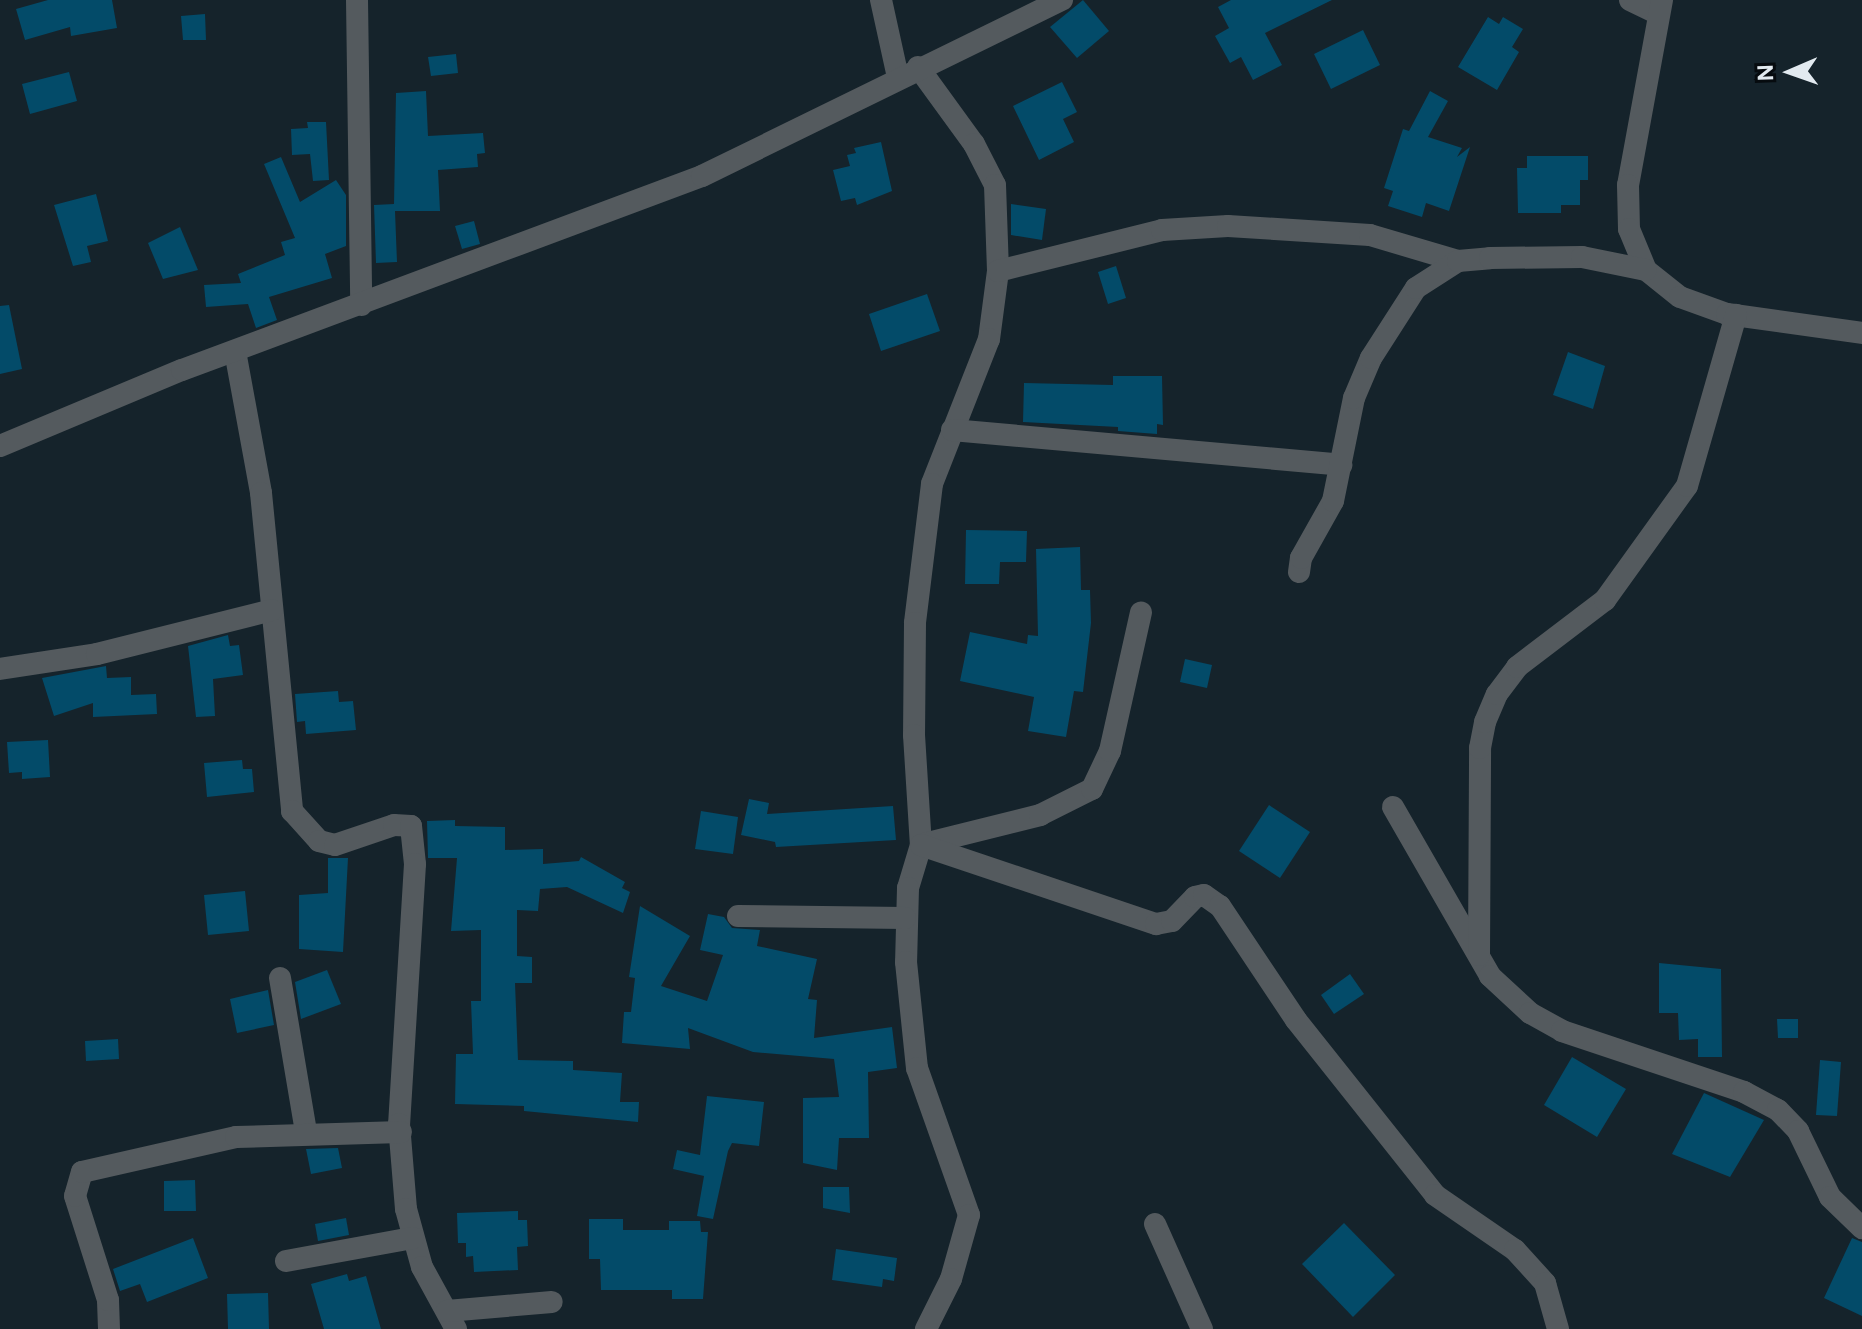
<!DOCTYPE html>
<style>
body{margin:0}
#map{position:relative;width:1862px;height:1329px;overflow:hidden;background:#15232b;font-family:Figtree,sans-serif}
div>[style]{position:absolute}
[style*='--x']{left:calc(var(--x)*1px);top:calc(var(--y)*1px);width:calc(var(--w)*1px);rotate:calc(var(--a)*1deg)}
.building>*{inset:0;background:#034b69}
.street>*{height:22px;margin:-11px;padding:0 11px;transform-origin:11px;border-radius:11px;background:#545a5e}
span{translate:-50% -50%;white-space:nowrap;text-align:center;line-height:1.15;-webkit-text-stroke:8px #060b0f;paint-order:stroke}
.north{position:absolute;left:1750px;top:32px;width:80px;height:80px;-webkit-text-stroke:6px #060b0f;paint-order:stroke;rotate:268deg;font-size:22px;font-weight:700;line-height:32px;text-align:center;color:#e2eaf0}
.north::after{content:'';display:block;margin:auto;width:28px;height:36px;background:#e2eaf0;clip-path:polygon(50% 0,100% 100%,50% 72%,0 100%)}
</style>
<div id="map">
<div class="building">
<i style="clip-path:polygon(48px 0,112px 0,117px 28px,71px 36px,70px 27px,25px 40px,16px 9px)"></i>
<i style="clip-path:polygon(1083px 0,1109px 31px,1077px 58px,1050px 27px)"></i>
<i style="clip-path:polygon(1231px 0,1332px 0,1265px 33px,1282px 65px,1253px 80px,1241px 57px,1230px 63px,1215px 36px,1229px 28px,1218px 7px)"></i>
<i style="clip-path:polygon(205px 14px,206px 40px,183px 40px,181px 16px)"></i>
<i style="clip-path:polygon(1488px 17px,1499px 24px,1503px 17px,1523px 29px,1512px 47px,1519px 52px,1497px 90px,1458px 67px)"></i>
<i style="clip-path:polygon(1363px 30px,1380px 65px,1331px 89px,1314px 54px)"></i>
<i style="clip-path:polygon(456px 54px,458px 73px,431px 76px,428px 57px)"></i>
<i style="clip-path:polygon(69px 72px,77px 101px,30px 114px,22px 84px)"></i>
<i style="clip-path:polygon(1062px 82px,1077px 112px,1063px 119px,1074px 142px,1039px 160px,1013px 106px)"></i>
<i style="clip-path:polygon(426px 91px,428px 136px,483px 133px,485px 153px,477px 154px,478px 167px,438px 170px,440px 211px,395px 211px,397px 262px,376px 263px,374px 205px,394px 204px,396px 93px)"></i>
<i style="clip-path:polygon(1430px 91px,1448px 101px,1428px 137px,1462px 148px,1457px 157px,1470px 147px,1449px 211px,1426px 203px,1422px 217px,1388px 206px,1393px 191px,1384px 188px,1403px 129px,1409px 131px)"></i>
<i style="clip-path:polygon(307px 122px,326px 122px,329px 180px,313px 181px,310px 154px,292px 155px,291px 129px,308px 128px)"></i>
<i style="clip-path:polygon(881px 142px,892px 191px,857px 205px,855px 198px,841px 201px,833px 170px,850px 166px,847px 155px,856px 153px,854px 148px)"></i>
<i style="clip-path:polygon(1527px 156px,1588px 156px,1588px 180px,1580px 180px,1580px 205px,1561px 205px,1561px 213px,1518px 213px,1517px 168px,1527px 168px)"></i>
<i style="clip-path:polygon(281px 157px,300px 202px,336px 180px,346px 195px,346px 246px,325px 254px,332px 278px,269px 297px,277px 320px,256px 328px,248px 304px,206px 307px,204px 285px,241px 283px,238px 274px,285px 255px,281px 242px,295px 238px,264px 164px)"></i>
<i style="clip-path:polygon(96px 194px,108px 241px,87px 246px,91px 262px,73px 266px,54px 205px)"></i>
<i style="clip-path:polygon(1011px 204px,1046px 209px,1042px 240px,1011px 235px)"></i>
<i style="clip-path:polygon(474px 221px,480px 244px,462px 249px,455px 226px)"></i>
<i style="clip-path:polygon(180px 227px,198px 270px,163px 279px,148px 243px)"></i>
<i style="clip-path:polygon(1116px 266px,1126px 298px,1108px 304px,1098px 272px)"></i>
<i style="clip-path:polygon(927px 294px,940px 331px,881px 351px,869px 314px)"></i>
<i style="clip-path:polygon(9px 305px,22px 369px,0 374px,0 306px)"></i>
<i style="clip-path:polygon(1568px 352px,1605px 366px,1593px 409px,1553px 395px)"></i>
<i style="clip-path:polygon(1113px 376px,1162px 376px,1163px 425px,1157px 424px,1157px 434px,1118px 431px,1118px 427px,1023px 422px,1024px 383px,1113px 385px)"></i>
<i style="clip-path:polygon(966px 530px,1027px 531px,1026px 562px,1000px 562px,999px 584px,965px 584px)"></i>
<i style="clip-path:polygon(1080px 547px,1081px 590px,1090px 590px,1091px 623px,1083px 692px,1074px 691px,1066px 737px,1028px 731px,1034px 697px,960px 681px,970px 632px,1027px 644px,1028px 635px,1038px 636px,1036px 549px)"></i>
<i style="clip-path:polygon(228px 635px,230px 646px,239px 645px,243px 675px,213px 679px,215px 716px,196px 717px,188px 646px)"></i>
<i style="clip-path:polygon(1185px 659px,1212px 665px,1207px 688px,1180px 682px)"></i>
<i style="clip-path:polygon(106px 666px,107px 678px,131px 677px,131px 695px,156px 694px,157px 714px,93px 717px,93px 703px,54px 716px,42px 678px)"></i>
<i style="clip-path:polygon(338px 691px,339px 702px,353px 701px,356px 730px,306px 734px,305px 721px,297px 722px,295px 694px)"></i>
<i style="clip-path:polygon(48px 740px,50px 777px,22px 779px,22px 772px,9px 773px,7px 742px)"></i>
<i style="clip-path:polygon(242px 760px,243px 769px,252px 769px,254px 792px,207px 797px,204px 763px)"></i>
<i style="clip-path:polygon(749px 799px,769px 803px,767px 814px,893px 806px,896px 840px,776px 847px,775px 842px,741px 835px)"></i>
<i style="clip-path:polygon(1269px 805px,1310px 832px,1280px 878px,1239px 851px)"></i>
<i style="clip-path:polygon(701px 811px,738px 817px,733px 854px,695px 849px)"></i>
<i style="clip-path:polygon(455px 820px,455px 826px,505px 827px,505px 850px,543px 849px,543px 864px,579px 861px,581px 857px,625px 882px,622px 888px,630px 892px,623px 913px,567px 887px,540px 889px,538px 911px,517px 910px,517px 956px,532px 957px,532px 983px,515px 983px,518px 1060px,573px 1061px,573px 1070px,622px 1073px,620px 1102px,639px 1102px,638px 1122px,524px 1111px,524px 1106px,455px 1104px,456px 1054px,473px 1054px,471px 1001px,481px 1001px,481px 930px,451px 931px,457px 858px,428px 858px,427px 821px)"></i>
<i style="clip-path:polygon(328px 858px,348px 858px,343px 952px,299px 949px,299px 895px,328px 893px)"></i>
<i style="clip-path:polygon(245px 891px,249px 931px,208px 935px,204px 895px)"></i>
<i style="clip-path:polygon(640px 906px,690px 936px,661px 986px,707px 1001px,723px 955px,700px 950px,708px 914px,724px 917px,732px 928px,760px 930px,757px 946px,817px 959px,808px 999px,817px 1000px,814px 1038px,892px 1027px,897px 1068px,868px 1072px,869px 1138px,839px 1138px,837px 1170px,803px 1163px,803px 1098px,839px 1097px,834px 1059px,753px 1052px,688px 1028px,690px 1049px,622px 1043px,624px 1012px,631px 1012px,635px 978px,629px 977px)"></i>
<i style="clip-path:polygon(1659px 963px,1721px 969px,1722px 1057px,1698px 1057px,1698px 1039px,1679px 1040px,1678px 1013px,1659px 1013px)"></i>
<i style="clip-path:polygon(327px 970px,341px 1004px,301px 1019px,295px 982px)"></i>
<i style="clip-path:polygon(1350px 974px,1364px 994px,1334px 1014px,1321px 995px)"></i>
<i style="clip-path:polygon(268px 990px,274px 1025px,237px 1033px,230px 999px)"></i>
<i style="clip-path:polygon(1777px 1019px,1798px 1019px,1798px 1038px,1778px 1038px)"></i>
<i style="clip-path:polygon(118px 1039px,119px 1059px,86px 1061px,85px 1041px)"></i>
<i style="clip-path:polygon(1572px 1057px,1626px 1089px,1597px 1137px,1544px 1105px)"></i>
<i style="clip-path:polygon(1820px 1060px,1841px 1062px,1837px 1116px,1816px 1115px)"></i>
<i style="clip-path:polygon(1704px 1093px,1764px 1120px,1730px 1177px,1672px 1154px)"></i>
<i style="clip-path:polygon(707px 1096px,764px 1102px,759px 1146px,732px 1143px,728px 1151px,713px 1219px,697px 1216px,704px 1176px,673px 1169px,677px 1150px,700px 1155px)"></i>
<i style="clip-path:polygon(338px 1148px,342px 1168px,311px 1174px,306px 1149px)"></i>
<i style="clip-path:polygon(195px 1180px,196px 1211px,164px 1211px,164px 1181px)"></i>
<i style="clip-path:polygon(823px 1187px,849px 1187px,850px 1213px,823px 1208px)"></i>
<i style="clip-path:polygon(518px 1211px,518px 1220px,527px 1220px,528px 1246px,517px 1247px,518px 1270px,474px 1272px,473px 1256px,466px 1257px,466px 1243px,458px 1243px,457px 1213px)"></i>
<i style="clip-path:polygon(346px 1218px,349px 1235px,318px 1241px,315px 1224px)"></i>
<i style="clip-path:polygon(589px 1219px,623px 1219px,623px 1230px,669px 1230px,669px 1221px,700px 1221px,701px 1232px,708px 1232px,703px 1299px,672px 1299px,672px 1290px,601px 1290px,600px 1259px,589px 1259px)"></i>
<i style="clip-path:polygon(1344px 1223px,1395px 1275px,1353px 1317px,1302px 1264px)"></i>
<i style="clip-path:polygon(193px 1238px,208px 1278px,147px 1302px,140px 1284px,120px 1291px,113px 1269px)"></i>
<i style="clip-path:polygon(1852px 1238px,1862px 1242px,1862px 1316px,1824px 1298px)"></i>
<i style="clip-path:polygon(836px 1249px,897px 1258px,894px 1281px,883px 1279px,882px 1287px,832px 1280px)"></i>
<i style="clip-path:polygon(347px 1274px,349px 1281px,366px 1276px,381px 1329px,324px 1329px,311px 1284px)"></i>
<i style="clip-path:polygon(268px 1293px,269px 1329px,228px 1329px,227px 1294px)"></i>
</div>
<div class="street">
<i style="--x:357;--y:0;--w:305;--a:89.2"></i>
<i style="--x:881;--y:0;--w:79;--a:77.6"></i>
<i style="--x:1630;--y:0;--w:30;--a:26"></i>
<i style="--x:1662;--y:0;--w:188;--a:100.4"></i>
<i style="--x:1628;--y:185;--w:44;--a:88.7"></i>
<i style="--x:1629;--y:229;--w:44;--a:67.5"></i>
<i style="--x:1646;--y:270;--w:43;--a:38.5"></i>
<i style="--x:1680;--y:297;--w:50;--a:19.9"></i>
<i style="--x:1727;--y:314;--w:136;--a:8"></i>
<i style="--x:918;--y:67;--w:95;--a:54"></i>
<i style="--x:974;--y:144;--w:46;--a:62.9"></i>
<i style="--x:995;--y:185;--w:86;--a:88"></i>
<i style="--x:998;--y:271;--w:69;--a:97.5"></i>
<i style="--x:989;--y:339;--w:156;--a:111.5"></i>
<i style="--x:932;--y:484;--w:140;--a:97"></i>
<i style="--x:915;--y:623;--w:112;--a:90.5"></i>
<i style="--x:914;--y:735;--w:110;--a:86.4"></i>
<i style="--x:921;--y:845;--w:45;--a:106.8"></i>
<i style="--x:908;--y:888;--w:74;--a:91.5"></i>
<i style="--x:906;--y:962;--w:107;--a:84.1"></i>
<i style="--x:917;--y:1068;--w:156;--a:70.5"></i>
<i style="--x:969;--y:1215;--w:66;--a:105.7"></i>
<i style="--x:951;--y:1279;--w:56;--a:116.6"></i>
<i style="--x:998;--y:271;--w:169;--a:-14"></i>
<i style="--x:1162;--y:230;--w:66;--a:-3.5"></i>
<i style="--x:1228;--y:226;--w:142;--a:3.6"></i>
<i style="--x:1370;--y:235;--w:92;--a:16.5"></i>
<i style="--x:235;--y:351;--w:144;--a:79.6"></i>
<i style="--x:261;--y:493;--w:320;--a:84.4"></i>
<i style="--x:292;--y:811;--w:40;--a:48"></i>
<i style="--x:319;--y:841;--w:16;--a:14"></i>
<i style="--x:335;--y:845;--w:62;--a:-18.7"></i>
<i style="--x:394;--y:825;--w:17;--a:3"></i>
<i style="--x:411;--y:826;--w:38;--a:84"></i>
<i style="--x:415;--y:864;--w:260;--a:93.5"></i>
<i style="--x:399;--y:1124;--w:85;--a:85.3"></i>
<i style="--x:406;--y:1209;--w:60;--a:74.6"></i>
<i style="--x:422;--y:1267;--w:71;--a:61.3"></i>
<i style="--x:952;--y:430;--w:391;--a:5.1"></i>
<i style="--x:0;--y:446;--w:197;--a:-22.7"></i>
<i style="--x:182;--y:370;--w:555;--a:-20.46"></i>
<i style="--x:702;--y:176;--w:401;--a:-26.1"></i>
<i style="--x:1299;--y:572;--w:14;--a:-82"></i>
<i style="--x:1301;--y:558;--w:65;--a:-60.7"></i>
<i style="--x:1333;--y:501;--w:105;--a:-78.5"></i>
<i style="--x:1354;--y:398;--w:43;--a:-67"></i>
<i style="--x:1371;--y:358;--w:83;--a:-57.3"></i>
<i style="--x:1416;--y:288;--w:50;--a:-32.7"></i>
<i style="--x:1458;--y:261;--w:32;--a:-5"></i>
<i style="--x:1490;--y:258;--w:92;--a:-0.6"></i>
<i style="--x:1582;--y:257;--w:65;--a:11.5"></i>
<i style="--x:0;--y:669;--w:98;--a:-8.8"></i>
<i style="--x:97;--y:654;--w:180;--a:-14.1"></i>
<i style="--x:1393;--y:807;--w:195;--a:60.1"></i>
<i style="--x:1490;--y:976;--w:54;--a:42.8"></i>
<i style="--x:1530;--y:1013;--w:37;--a:29"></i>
<i style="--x:1562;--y:1031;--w:192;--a:18.5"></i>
<i style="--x:1744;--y:1092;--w:38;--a:28"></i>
<i style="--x:1778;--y:1110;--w:29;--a:46"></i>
<i style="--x:1798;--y:1131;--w:73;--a:64.1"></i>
<i style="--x:1830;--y:1197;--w:45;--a:44.1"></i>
<i style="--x:924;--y:844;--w:120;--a:-14"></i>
<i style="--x:1040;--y:815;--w:58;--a:-26.6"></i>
<i style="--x:1092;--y:789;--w:42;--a:-64.7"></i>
<i style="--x:1110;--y:751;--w:142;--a:-77.4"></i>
<i style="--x:921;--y:845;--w:248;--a:18.6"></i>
<i style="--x:1156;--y:924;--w:16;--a:-11"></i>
<i style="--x:1172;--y:921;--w:33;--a:-46"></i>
<i style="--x:1195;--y:897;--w:9;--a:-13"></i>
<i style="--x:1204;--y:895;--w:19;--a:35"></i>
<i style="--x:1220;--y:906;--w:137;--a:56.3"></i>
<i style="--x:1296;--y:1020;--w:223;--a:51.5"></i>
<i style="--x:1435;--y:1195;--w:97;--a:34.5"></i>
<i style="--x:1515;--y:1250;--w:45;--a:47.7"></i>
<i style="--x:1545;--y:1283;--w:48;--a:74.2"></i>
<i style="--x:738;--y:916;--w:167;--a:0.7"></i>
<i style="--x:1479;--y:955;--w:207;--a:-89.7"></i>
<i style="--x:1480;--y:748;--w:26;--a:-79"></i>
<i style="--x:1485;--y:722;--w:30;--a:-67"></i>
<i style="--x:1497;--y:694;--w:34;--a:-53"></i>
<i style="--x:1517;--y:667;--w:111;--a:-37.3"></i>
<i style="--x:1605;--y:600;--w:140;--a:-54.3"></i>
<i style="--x:1687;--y:486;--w:178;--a:-74"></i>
<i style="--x:280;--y:978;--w:155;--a:80.4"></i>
<i style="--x:1155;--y:1224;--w:115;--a:65.9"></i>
<i style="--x:286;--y:1261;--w:129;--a:-10.3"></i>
<i style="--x:447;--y:1311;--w:105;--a:-4.9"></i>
<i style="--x:109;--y:1329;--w:29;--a:-92"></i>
<i style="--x:108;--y:1300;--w:109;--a:-107.6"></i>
<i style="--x:75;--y:1196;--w:25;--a:-74"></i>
<i style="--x:82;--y:1172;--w:158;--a:-12.8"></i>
<i style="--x:236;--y:1137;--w:165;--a:-1.7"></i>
</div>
<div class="north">N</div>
</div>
